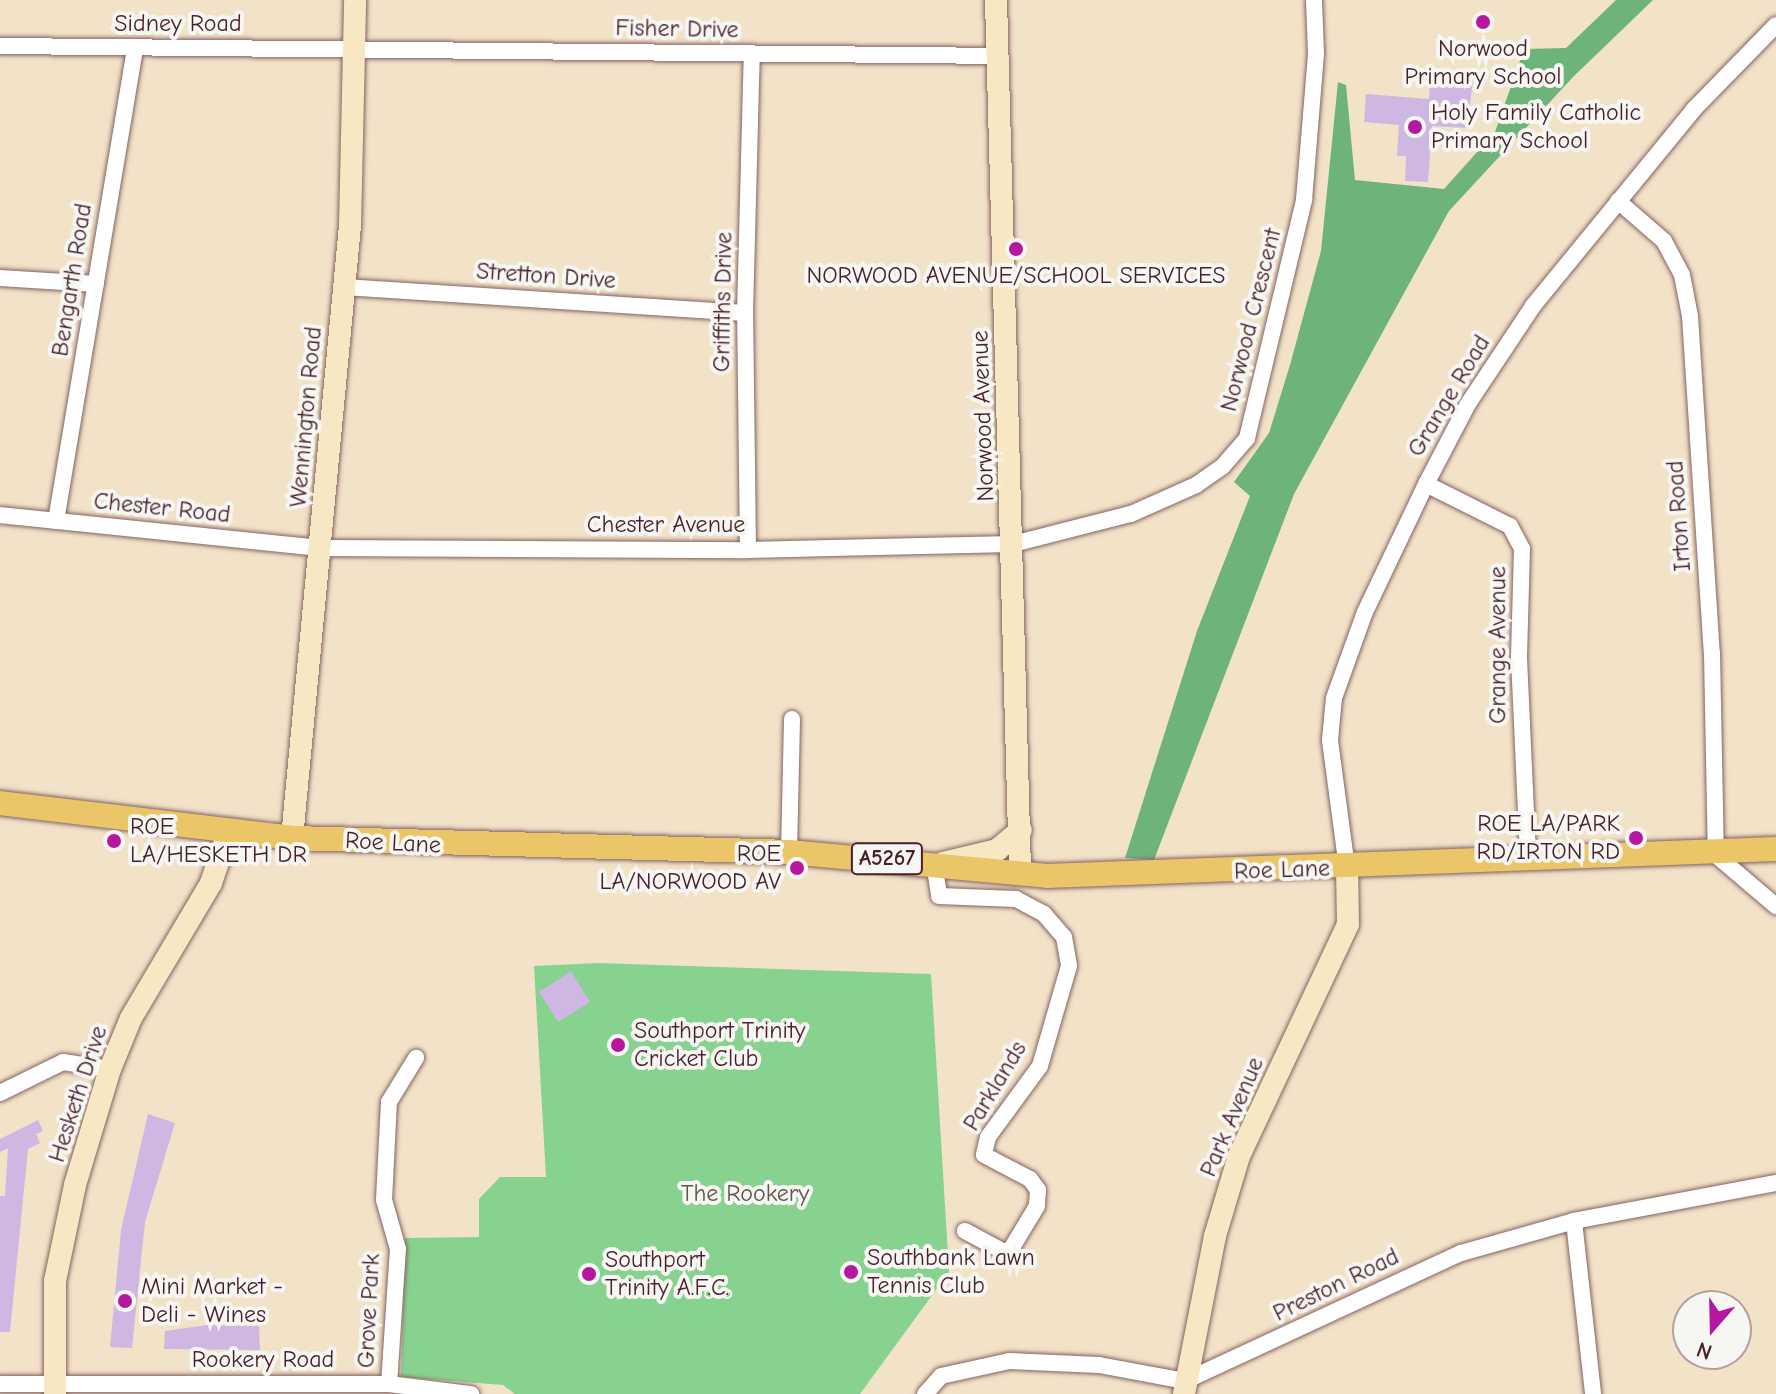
<!DOCTYPE html>
<style>
body{margin:0}
#map{position:relative;width:1776px;height:1394px;overflow:hidden;background:#f2e2c8;font-family:"Comic Neue",sans-serif}
div>[style]{position:absolute}
[style*='--x']{left:calc(var(--x)*1px);top:calc(var(--y)*1px);width:calc(var(--w)*1px);rotate:calc(var(--a)*1deg)}
.green>*{inset:0;background:#88d28f}
.forest>*{inset:0;background:#6eb47a}
.building>*{inset:0;background:#ceb7e2}
.roads{filter:drop-shadow(0 0 2px #856362) drop-shadow(0 0 2px #856362)}
.street>*{height:16px;margin:-8px;padding:0 8px;transform-origin:8px;border-radius:8px;background:#fff}
.secondary>*{height:22px;margin:-11px;padding:0 11px;transform-origin:11px;border-radius:11px;background:#f7e8c3}
.primary>*{height:24px;margin:-12px;padding:0 12px;transform-origin:12px;border-radius:12px;background:#ebc669}
.dots>*{width:22px;height:22px;translate:-50% -50%;box-sizing:border-box;border:4px solid #f6f6f2;border-radius:50%}
span{translate:-50% -50%;white-space:nowrap;text-align:center;line-height:1.15;-webkit-text-stroke:8px #f6f6f2;paint-order:stroke}
.shield-label span{padding:2px 6px;background:#f6f6f2;border:2px solid;border-radius:6px;-webkit-text-stroke-width:0}
.shield-label{font-size:22px;color:#4a1f2b;font-weight:700}
.street-label{font-size:24px;color:#4a1f2b}
.poi-label{font-size:24px;color:#4a1f2b}
.left{translate:0 -50%;text-align:left}
.right{translate:-100% -50%;text-align:right}
.park-label{font-size:24px;color:#5d5549}
.north{position:absolute;left:1672px;top:1290px;width:80px;height:80px;box-sizing:border-box;background:#f6f6f2;border:2px solid #b1a0a2;border-radius:50%;rotate:200deg;font-size:22px;font-weight:700;line-height:32px;text-align:center;color:#4a1f2b}
.north::after{content:'';display:block;margin:auto;width:28px;height:36px;background:#b5179e;clip-path:polygon(50% 0,100% 100%,50% 72%,0 100%)}
</style>
<div id="map">
<div class="green">
<i style="clip-path:polygon(598px 963px,931px 974px,949px 1272px,860px 1394px,515px 1394px,503px 1385px,401px 1377px,405px 1238px,479px 1237px,479px 1199px,500px 1177px,546px 1177px,534px 966px)"></i>
</div>
<div class="forest">
<i style="clip-path:polygon(1616px 0,1653px 0,1573px 77px,1449px 211px,1294px 494px,1154px 860px,1125px 858px,1197px 631px,1250px 496px,1234px 482px,1269px 433px,1290px 365px,1321px 251px,1338px 82px,1346px 85px,1355px 180px,1444px 189px,1495px 132px,1524px 49px,1566px 48px)"></i>
</div>
<div class="building">
<i style="clip-path:polygon(1431px 70px,1474px 73px,1467px 128px,1432px 126px,1428px 182px,1405px 181px,1406px 156px,1397px 156px,1399px 125px,1364px 122px,1366px 94px,1429px 99px)"></i>
<i style="clip-path:polygon(571px 971px,590px 1002px,558px 1022px,539px 992px)"></i>
<i style="clip-path:polygon(148px 1114px,175px 1123px,145px 1222px,132px 1348px,110px 1347px,121px 1230px)"></i>
<i style="clip-path:polygon(38px 1120px,43px 1131px,36px 1134px,40px 1143px,28px 1149px,10px 1332px,0 1332px,0 1196px,5px 1196px,8px 1148px,0 1152px,0 1139px)"></i>
<i style="clip-path:polygon(207px 1325px,259px 1326px,260px 1350px,164px 1349px,165px 1331px)"></i>
</div>
<div class="roads">
<div class="street">
<i style="--x:0;--y:46;--w:998;--a:0.57"></i>
<i style="--x:1618;--y:201;--w:61;--a:41"></i>
<i style="--x:1664;--y:241;--w:38;--a:62"></i>
<i style="--x:1682;--y:275;--w:42;--a:79"></i>
<i style="--x:1690;--y:316;--w:338;--a:86.3"></i>
<i style="--x:1712;--y:653;--w:202;--a:88.9"></i>
<i style="--x:1716;--y:855;--w:79;--a:40.4"></i>
<i style="--x:0;--y:278;--w:96;--a:3.6"></i>
<i style="--x:344;--y:287;--w:402;--a:3.7"></i>
<i style="--x:1426;--y:484;--w:94;--a:26.6"></i>
<i style="--x:1510;--y:526;--w:26;--a:62"></i>
<i style="--x:1522;--y:549;--w:109;--a:91.6"></i>
<i style="--x:1519;--y:658;--w:201;--a:87.4"></i>
<i style="--x:0;--y:515;--w:321;--a:5.9"></i>
<i style="--x:319;--y:548;--w:429;--a:0.3"></i>
<i style="--x:748;--y:550;--w:265;--a:-1.3"></i>
<i style="--x:1013;--y:544;--w:122;--a:-14.3"></i>
<i style="--x:1131;--y:514;--w:71;--a:-24"></i>
<i style="--x:1196;--y:485;--w:33;--a:-35"></i>
<i style="--x:1223;--y:466;--w:37;--a:-49"></i>
<i style="--x:1247;--y:438;--w:245;--a:-76.5"></i>
<i style="--x:1304;--y:200;--w:147;--a:-85.3"></i>
<i style="--x:1316;--y:53;--w:53;--a:-92.2"></i>
<i style="--x:56;--y:521;--w:480;--a:-80.5"></i>
<i style="--x:748;--y:550;--w:237;--a:-90.7"></i>
<i style="--x:745;--y:313;--w:259;--a:-88.5"></i>
<i style="--x:789;--y:852;--w:133;--a:-88.7"></i>
<i style="--x:934;--y:863;--w:33;--a:81"></i>
<i style="--x:939;--y:896;--w:77;--a:2.2"></i>
<i style="--x:1016;--y:899;--w:32;--a:28"></i>
<i style="--x:1044;--y:914;--w:30;--a:49"></i>
<i style="--x:1064;--y:937;--w:29;--a:80"></i>
<i style="--x:1069;--y:966;--w:104;--a:106.2"></i>
<i style="--x:1040;--y:1066;--w:88;--a:126.2"></i>
<i style="--x:988;--y:1137;--w:18;--a:103"></i>
<i style="--x:984;--y:1155;--w:52;--a:27.6"></i>
<i style="--x:1030;--y:1179;--w:14;--a:54"></i>
<i style="--x:1038;--y:1190;--w:16;--a:94"></i>
<i style="--x:1037;--y:1206;--w:56;--a:121.1"></i>
<i style="--x:1008;--y:1254;--w:49;--a:-151.9"></i>
<i style="--x:1347;--y:868;--w:129;--a:-97.6"></i>
<i style="--x:1330;--y:740;--w:42;--a:-84.6"></i>
<i style="--x:1334;--y:698;--w:91;--a:-70.2"></i>
<i style="--x:1365;--y:612;--w:142;--a:-64.5"></i>
<i style="--x:1426;--y:484;--w:90;--a:-62.3"></i>
<i style="--x:1468;--y:404;--w:118;--a:-56.4"></i>
<i style="--x:1533;--y:306;--w:254;--a:-50.7"></i>
<i style="--x:1694;--y:109;--w:117;--a:-45.7"></i>
<i style="--x:0;--y:1093;--w:70;--a:-26.2"></i>
<i style="--x:63;--y:1062;--w:48;--a:8.5"></i>
<i style="--x:1574;--y:1221;--w:174;--a:83.7"></i>
<i style="--x:0;--y:1384;--w:389;--a:0"></i>
<i style="--x:389;--y:1384;--w:83;--a:7"></i>
<i style="--x:389;--y:1384;--w:135;--a:-86.2"></i>
<i style="--x:398;--y:1249;--w:51;--a:-105.9"></i>
<i style="--x:384;--y:1200;--w:98;--a:-87.1"></i>
<i style="--x:389;--y:1102;--w:52;--a:-58.5"></i>
<i style="--x:925;--y:1394;--w:24;--a:-48"></i>
<i style="--x:941;--y:1376;--w:70;--a:-12.4"></i>
<i style="--x:1009;--y:1361;--w:90;--a:2.5"></i>
<i style="--x:1099;--y:1365;--w:87;--a:10.5"></i>
<i style="--x:1185;--y:1381;--w:304;--a:-24.9"></i>
<i style="--x:1461;--y:1253;--w:117;--a:-15.8"></i>
<i style="--x:1574;--y:1221;--w:206;--a:-10.7"></i>
</div>
<div class="secondary">
<i style="--x:996;--y:0;--w:872;--a:88.42"></i>
<i style="--x:292;--y:838;--w:615;--a:-84.59"></i>
<i style="--x:350;--y:226;--w:226;--a:-88.7"></i>
<i style="--x:943;--y:863;--w:56;--a:-13.5"></i>
<i style="--x:997;--y:850;--w:31;--a:-40"></i>
<i style="--x:55;--y:1394;--w:113;--a:-90"></i>
<i style="--x:55;--y:1281;--w:98;--a:-78.2"></i>
<i style="--x:75;--y:1185;--w:121;--a:-73.2"></i>
<i style="--x:110;--y:1069;--w:55;--a:-67.6"></i>
<i style="--x:131;--y:1018;--w:157;--a:-59.3"></i>
<i style="--x:211;--y:883;--w:53;--a:-71.2"></i>
<i style="--x:1184;--y:1394;--w:161;--a:-78.9"></i>
<i style="--x:1215;--y:1236;--w:84;--a:-73.3"></i>
<i style="--x:1239;--y:1156;--w:256;--a:-64.8"></i>
<i style="--x:1348;--y:924;--w:56;--a:-91"></i>
</div>
<div class="primary">
<i style="--x:0;--y:803;--w:294;--a:6.8"></i>
<i style="--x:292;--y:838;--w:497;--a:1.6"></i>
<i style="--x:789;--y:852;--w:259;--a:5.3"></i>
<i style="--x:1047;--y:876;--w:729;--a:-2.12"></i>
</div>
</div>
<div class="dots">
<i style="left:1483px;top:22px;background:#b5179e"></i>
<i style="left:1415px;top:127px;background:#b5179e"></i>
<i style="left:1016px;top:249px;background:#b5179e"></i>
<i style="left:1636px;top:838px;background:#b5179e"></i>
<i style="left:114px;top:841px;background:#b5179e"></i>
<i style="left:797px;top:868px;background:#b5179e"></i>
<i style="left:618px;top:1045px;background:#b5179e"></i>
<i style="left:851px;top:1272px;background:#b5179e"></i>
<i style="left:589px;top:1274px;background:#b5179e"></i>
<i style="left:125px;top:1301px;background:#b5179e"></i>
</div>
<div class="shield-label">
<span style="left:887px;top:859px">A5267</span>
</div>
<div class="street-label">
<span style="left:178px;top:24px">Sidney Road</span>
<span style="left:677px;top:29px;rotate:1deg">Fisher Drive</span>
<span style="left:546px;top:276px;rotate:4deg">Stretton Drive</span>
<span style="left:72px;top:280px;rotate:-81deg">Bengarth Road</span>
<span style="left:723px;top:302px;rotate:-89deg">Griffiths Drive</span>
<span style="left:1251px;top:320px;rotate:-76deg">Norwood Crescent</span>
<span style="left:1449px;top:396px;rotate:-59deg">Grange Road</span>
<span style="left:983px;top:416px;rotate:-92deg">Norwood Avenue</span>
<span style="left:306px;top:417px;rotate:-85deg">Wennington Road</span>
<span style="left:162px;top:508px;rotate:6deg">Chester Road</span>
<span style="left:1679px;top:516px;rotate:-94deg">Irton Road</span>
<span style="left:666px;top:525px">Chester Avenue</span>
<span style="left:1498px;top:645px;rotate:-90deg">Grange Avenue</span>
<span style="left:393px;top:843px;rotate:3deg">Roe Lane</span>
<span style="left:1282px;top:870px;rotate:-2deg">Roe Lane</span>
<span style="left:995px;top:1086px;rotate:-59deg">Parklands</span>
<span style="left:78px;top:1094px;rotate:-72deg">Hesketh Drive</span>
<span style="left:1232px;top:1117px;rotate:-67deg">Park Avenue</span>
<span style="left:1336px;top:1285px;rotate:-26deg">Preston Road</span>
<span style="left:369px;top:1311px;rotate:-87deg">Grove Park</span>
<span style="left:263px;top:1360px">Rookery Road</span>
</div>
<div class="poi-label">
<span style="left:1483px;top:63px">Norwood<br>Primary School</span>
<span class="left" style="left:1431px;top:127px">Holy Family Catholic<br>Primary School</span>
<span style="left:1016px;top:276px">NORWOOD AVENUE/SCHOOL SERVICES</span>
<span class="right" style="left:1620px;top:838px">ROE LA/PARK<br>RD/IRTON RD</span>
<span class="left" style="left:130px;top:841px">ROE<br>LA/HESKETH DR</span>
<span class="right" style="left:781px;top:868px">ROE<br>LA/NORWOOD AV</span>
<span class="left" style="left:634px;top:1045px">Southport Trinity<br>Cricket Club</span>
<span class="left" style="left:867px;top:1272px">Southbank Lawn<br>Tennis Club</span>
<span class="left" style="left:605px;top:1274px">Southport<br>Trinity A.F.C.</span>
<span class="left" style="left:141px;top:1301px">Mini Market -<br>Deli - Wines</span>
</div>
<div class="park-label">
<span style="left:745px;top:1194px">The Rookery</span>
</div>
<div class="north">N</div>
</div>
